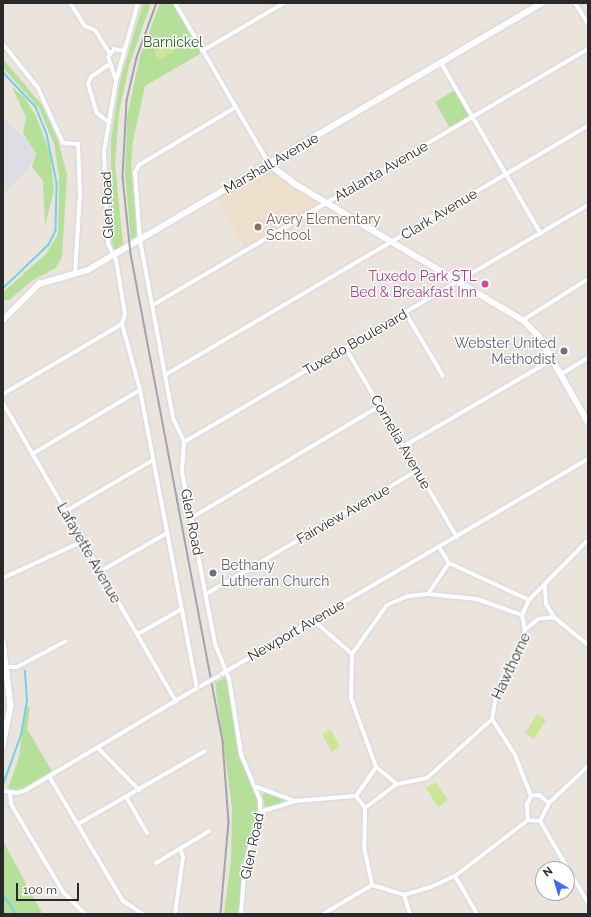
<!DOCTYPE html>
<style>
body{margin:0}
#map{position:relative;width:591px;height:917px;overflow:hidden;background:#ebe4dc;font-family:Raleway,sans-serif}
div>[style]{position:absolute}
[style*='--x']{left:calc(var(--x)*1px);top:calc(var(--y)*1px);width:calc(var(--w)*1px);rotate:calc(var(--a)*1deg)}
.industrial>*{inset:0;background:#dedce4}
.education>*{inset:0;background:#ece0cc}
.green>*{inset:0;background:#b6e09a}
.pitch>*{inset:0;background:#c9e796}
.round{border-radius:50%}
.stream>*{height:1.5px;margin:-0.75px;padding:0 0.75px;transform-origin:0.75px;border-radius:0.75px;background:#72d1e9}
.roads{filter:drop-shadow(0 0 1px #d1d5e2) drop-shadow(0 0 1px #d1d5e2)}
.street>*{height:4px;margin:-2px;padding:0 2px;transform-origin:2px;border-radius:2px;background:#fff}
.secondary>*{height:5.5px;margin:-2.75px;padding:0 2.75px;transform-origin:2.75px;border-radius:2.75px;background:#fff}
.rail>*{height:1.5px;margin:-0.75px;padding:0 0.75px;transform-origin:0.75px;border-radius:0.75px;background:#9fa3b3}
.bridges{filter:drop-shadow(0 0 1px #d1d5e2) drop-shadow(0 0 1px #d1d5e2)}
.street-bridge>*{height:4px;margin:-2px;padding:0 2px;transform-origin:2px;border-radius:2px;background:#fff}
.dots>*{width:11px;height:11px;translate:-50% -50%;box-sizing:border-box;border:2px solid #fff;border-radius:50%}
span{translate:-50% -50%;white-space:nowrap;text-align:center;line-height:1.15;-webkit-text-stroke:3px #fff;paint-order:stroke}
.park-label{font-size:14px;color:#2f631d}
.street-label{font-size:14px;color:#292929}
.education-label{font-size:14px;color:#785e54}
.left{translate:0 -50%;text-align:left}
.hotel-label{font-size:14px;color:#b23c85}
.right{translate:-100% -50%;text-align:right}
.worship-label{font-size:14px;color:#5b616d}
.frame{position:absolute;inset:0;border:4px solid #292929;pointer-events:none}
.north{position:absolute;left:535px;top:861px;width:40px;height:40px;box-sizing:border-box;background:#fff;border:1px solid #a9a9a9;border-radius:50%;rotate:322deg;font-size:11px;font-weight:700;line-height:16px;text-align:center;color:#292929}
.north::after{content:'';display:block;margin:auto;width:14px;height:18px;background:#416cf2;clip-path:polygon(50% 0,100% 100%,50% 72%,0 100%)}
.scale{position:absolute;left:16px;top:883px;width:63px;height:18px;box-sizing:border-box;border:2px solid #292929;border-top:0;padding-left:5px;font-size:12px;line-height:14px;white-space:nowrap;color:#292929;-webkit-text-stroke:3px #fff;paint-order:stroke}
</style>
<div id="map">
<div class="industrial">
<i style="clip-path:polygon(3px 117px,28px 142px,35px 156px,28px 169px,3px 194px)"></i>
</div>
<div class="education">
<i style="clip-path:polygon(267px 168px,319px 204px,246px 249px,216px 198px)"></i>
</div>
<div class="green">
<i style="clip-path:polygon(143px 3px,151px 3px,129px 66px,119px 113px,115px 163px,123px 245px,114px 250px,111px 238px,111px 139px,120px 81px)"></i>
<i style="clip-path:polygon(160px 3px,176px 3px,205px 51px,145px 86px,133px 141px,131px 166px,137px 236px,131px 239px,125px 175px,127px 117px,140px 56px)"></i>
<i style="clip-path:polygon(3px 59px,42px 105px,57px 138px,67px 174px,62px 257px,56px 268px,33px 280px,8px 301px,3px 299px,3px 292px,46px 254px,58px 234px,59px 176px,54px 144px,39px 108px,3px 68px)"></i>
<i style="clip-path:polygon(12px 87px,24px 97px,36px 116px,50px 153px,54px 191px,45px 225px,43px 181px,32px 167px,36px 154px,23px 133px,26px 117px)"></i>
<i style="clip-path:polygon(455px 90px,469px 116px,450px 128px,435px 102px)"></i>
<i style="clip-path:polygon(226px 677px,239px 757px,256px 791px,258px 810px,245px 855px,239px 914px,224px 914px,231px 859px,232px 808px,215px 683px)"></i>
<i style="clip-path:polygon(30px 706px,27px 729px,52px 771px,22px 789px,12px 790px,8px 788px,19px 757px,25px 709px)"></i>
<i style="clip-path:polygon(265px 792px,285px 799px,287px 802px,265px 807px,262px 796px)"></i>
<i style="clip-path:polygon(3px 841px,42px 913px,43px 914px,3px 914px)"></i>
</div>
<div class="pitch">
<i class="round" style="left:163px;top:42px;width:12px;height:12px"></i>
<i class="round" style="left:155px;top:47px;width:12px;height:12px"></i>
<i style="clip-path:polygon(537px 714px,546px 720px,534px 739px,525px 733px)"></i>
<i style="clip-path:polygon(331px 730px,340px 747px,332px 752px,322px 734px)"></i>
<i style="clip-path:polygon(436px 782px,448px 800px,438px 807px,426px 788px)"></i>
</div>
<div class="stream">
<i style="--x:3;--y:72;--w:48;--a:46.7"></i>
<i style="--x:36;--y:107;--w:29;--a:68"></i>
<i style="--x:47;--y:134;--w:50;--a:78.5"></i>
<i style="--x:57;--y:183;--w:48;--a:91.2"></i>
<i style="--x:56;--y:231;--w:16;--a:117"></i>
<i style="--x:49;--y:245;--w:64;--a:136.3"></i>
<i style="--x:3;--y:785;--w:53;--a:-70.2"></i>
<i style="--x:21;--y:735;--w:35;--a:-80"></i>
<i style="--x:27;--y:701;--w:30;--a:-94"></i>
<i style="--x:3;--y:895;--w:24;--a:54"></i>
</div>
<div class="roads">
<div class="street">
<i style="--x:70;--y:3;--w:27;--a:57"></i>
<i style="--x:85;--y:26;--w:11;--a:22"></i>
<i style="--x:95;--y:30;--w:26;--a:58"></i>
<i style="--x:138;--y:3;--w:81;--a:105.8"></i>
<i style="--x:116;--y:81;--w:71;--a:99.7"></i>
<i style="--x:104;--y:151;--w:93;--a:87.5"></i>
<i style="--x:108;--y:244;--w:18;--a:63"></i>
<i style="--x:116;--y:260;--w:55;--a:80.5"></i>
<i style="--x:125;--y:314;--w:10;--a:107"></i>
<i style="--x:122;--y:324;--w:68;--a:74.7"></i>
<i style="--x:140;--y:390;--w:304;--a:79.2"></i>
<i style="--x:175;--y:3;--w:186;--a:59.7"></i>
<i style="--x:575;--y:3;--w:25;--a:58"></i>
<i style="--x:3;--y:44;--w:56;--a:51.5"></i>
<i style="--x:38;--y:88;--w:60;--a:65.6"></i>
<i style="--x:63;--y:143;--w:15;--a:4"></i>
<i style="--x:78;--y:144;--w:50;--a:87.7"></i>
<i style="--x:80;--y:194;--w:80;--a:93.6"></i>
<i style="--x:202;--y:51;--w:95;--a:-30.3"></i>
<i style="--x:441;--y:63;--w:198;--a:59.7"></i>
<i style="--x:108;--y:65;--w:21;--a:145"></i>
<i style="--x:91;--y:77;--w:8;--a:113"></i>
<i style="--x:88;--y:84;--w:30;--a:73"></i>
<i style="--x:97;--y:113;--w:16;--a:38"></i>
<i style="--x:116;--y:81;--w:25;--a:-108"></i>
<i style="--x:108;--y:57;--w:10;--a:-53"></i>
<i style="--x:114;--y:49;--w:10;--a:11"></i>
<i style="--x:236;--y:107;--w:113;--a:149.1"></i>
<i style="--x:139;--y:165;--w:8;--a:120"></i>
<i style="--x:135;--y:172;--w:68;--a:85.8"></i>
<i style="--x:140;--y:240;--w:181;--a:79.5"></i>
<i style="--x:173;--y:418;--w:26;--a:65"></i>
<i style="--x:184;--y:442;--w:30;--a:94"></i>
<i style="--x:182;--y:472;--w:175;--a:79.1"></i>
<i style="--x:215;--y:644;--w:37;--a:68"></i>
<i style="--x:229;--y:678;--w:77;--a:81"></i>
<i style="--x:241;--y:754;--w:50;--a:67.6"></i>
<i style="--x:260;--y:800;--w:12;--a:90"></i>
<i style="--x:260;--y:812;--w:55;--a:105.8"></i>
<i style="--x:245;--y:865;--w:49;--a:94.7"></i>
<i style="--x:153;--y:305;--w:505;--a:-30.48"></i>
<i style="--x:405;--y:312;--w:74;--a:59.3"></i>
<i style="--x:523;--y:320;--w:77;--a:-32.2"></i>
<i style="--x:345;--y:347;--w:221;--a:59.5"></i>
<i style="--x:561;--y:374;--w:31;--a:-31"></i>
<i style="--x:165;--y:375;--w:491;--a:-30.5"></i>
<i style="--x:3;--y:394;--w:138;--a:-30.5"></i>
<i style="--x:3;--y:403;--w:345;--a:59.9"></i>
<i style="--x:184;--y:442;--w:468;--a:-30.4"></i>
<i style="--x:404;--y:446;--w:171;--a:-30.2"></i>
<i style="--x:32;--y:454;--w:126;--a:-30.7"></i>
<i style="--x:66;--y:511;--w:101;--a:-30.4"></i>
<i style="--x:191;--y:518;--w:220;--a:-30.7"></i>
<i style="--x:449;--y:563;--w:88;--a:24.8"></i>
<i style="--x:529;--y:600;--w:84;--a:-45.5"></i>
<i style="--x:99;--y:572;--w:78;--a:-29.8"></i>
<i style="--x:3;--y:578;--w:88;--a:-24.8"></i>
<i style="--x:545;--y:587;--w:17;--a:87"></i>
<i style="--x:546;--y:604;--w:15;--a:58"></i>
<i style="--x:554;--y:617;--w:44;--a:39.5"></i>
<i style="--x:206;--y:594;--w:246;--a:-30.3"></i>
<i style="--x:428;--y:594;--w:49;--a:5.8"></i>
<i style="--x:477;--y:599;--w:48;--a:19.6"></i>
<i style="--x:522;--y:615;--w:17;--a:-65"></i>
<i style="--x:522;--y:615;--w:15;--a:79"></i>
<i style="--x:313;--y:620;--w:52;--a:41.1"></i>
<i style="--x:352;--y:654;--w:44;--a:91.3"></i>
<i style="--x:351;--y:698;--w:73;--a:70.1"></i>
<i style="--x:376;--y:767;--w:27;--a:39"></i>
<i style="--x:138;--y:634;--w:51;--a:-29.6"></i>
<i style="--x:352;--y:654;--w:60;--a:-54.5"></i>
<i style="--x:387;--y:605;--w:23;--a:-23"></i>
<i style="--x:408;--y:596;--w:20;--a:-6"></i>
<i style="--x:428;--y:594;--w:37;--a:-56"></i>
<i style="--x:449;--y:563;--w:19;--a:-122"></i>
<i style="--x:7;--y:667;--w:10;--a:0"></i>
<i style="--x:17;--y:667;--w:55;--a:-28"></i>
<i style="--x:218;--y:676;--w:429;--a:-30.4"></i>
<i style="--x:492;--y:719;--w:43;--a:57.4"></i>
<i style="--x:515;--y:755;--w:44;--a:68.7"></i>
<i style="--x:98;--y:748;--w:59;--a:45.7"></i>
<i style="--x:49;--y:776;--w:145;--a:59.4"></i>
<i style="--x:123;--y:901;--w:24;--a:33"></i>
<i style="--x:257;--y:787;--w:40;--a:20.2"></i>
<i style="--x:295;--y:801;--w:61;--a:-4.7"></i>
<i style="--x:356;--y:796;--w:35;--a:-55"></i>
<i style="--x:3;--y:791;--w:15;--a:8"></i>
<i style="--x:18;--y:793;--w:9;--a:-21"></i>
<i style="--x:26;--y:790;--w:201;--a:-30.8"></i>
<i style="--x:10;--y:793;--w:11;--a:85"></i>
<i style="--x:11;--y:804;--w:102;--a:59.4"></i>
<i style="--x:63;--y:892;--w:31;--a:45"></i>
<i style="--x:356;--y:796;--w:15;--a:53"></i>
<i style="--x:365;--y:808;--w:39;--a:91"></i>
<i style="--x:364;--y:847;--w:39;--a:78"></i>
<i style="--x:126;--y:797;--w:42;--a:59.7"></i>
<i style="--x:549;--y:803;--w:54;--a:-43.5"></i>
<i style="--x:365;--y:808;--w:40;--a:-37"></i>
<i style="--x:397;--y:784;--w:31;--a:-11"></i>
<i style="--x:427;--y:778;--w:88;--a:-42.2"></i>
<i style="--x:492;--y:719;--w:23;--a:-80"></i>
<i style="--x:496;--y:696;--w:36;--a:-60"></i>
<i style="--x:514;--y:665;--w:37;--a:-73"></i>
<i style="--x:525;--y:630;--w:17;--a:-40"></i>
<i style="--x:538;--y:619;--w:16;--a:-7"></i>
<i style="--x:260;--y:812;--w:37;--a:-17"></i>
<i style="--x:528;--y:820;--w:16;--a:-94"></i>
<i style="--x:527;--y:804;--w:9;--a:-63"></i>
<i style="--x:531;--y:796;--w:8;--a:-7"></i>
<i style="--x:539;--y:795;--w:13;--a:39"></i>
<i style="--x:528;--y:820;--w:12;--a:5"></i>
<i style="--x:540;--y:821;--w:95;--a:59.7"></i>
<i style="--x:540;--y:821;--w:20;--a:-63"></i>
<i style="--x:78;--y:824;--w:146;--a:-29.9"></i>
<i style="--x:156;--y:863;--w:62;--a:-31.1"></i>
<i style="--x:455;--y:876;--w:44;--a:59.9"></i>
<i style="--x:372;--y:885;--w:34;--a:17"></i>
<i style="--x:404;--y:895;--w:28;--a:-17"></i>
<i style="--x:431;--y:887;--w:26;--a:-25"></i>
<i style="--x:455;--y:876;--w:92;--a:-37.5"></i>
<i style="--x:404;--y:895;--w:20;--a:72"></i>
<i style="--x:175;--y:914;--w:58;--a:-82"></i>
<i style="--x:183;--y:857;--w:9;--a:-108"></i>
<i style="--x:323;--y:914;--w:57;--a:-30.6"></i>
</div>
<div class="secondary">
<i style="--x:269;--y:164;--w:35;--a:37"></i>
<i style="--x:297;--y:185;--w:263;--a:30.9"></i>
<i style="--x:523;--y:320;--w:23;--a:45"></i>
<i style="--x:539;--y:336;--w:99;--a:60.3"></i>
<i style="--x:3;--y:320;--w:51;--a:-45"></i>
<i style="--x:39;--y:284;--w:51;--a:-15.9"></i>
<i style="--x:88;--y:270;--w:527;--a:-30.46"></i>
<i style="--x:3;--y:642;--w:64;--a:82.9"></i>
<i style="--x:11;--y:706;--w:41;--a:101.3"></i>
</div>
</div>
<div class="rail">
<i style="--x:157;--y:3;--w:59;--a:110"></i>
<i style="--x:137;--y:58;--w:44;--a:103.1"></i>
<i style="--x:127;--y:101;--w:76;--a:93"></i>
<i style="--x:123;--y:177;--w:77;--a:84.1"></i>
<i style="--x:131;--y:254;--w:497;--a:79.3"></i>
<i style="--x:223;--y:742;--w:80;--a:85.7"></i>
<i style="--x:229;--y:822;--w:92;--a:95"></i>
</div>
<div class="bridges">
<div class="street-bridge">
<i style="--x:201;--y:686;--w:20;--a:-30"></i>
</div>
</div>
<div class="dots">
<i style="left:258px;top:227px;background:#8d6e63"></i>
<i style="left:485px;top:284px;background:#d1479c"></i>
<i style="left:564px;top:351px;background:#6b7280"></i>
<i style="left:213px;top:573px;background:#6b7280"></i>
</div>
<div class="park-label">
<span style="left:173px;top:42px">Barnickel</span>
</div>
<div class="street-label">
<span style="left:271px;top:163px;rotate:-30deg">Marshall Avenue</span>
<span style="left:381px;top:171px;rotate:-30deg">Atalanta Avenue</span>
<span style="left:107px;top:205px;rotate:-92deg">Glen Road</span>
<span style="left:439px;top:214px;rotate:-31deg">Clark Avenue</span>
<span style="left:355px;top:342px;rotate:-30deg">Tuxedo Boulevard</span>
<span style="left:401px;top:442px;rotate:60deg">Cornelia Avenue</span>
<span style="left:343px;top:514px;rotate:-30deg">Fairview Avenue</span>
<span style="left:192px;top:522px;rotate:79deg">Glen Road</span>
<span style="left:89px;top:553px;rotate:60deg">Lafayette Avenue</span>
<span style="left:296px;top:630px;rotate:-30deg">Newport Avenue</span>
<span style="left:511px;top:666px;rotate:-65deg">Hawthorne</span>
<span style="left:252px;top:846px;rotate:-78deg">Glen Road</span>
</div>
<div class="education-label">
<span class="left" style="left:266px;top:227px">Avery Elementary<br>School</span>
</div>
<div class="hotel-label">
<span class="right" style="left:477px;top:284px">Tuxedo Park STL<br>Bed &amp; Breakfast Inn</span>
</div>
<div class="worship-label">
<span class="right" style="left:556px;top:351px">Webster United<br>Methodist</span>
<span class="left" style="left:221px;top:573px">Bethany<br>Lutheran Church</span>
</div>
<div class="frame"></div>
<div class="north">N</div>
<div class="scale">100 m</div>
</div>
